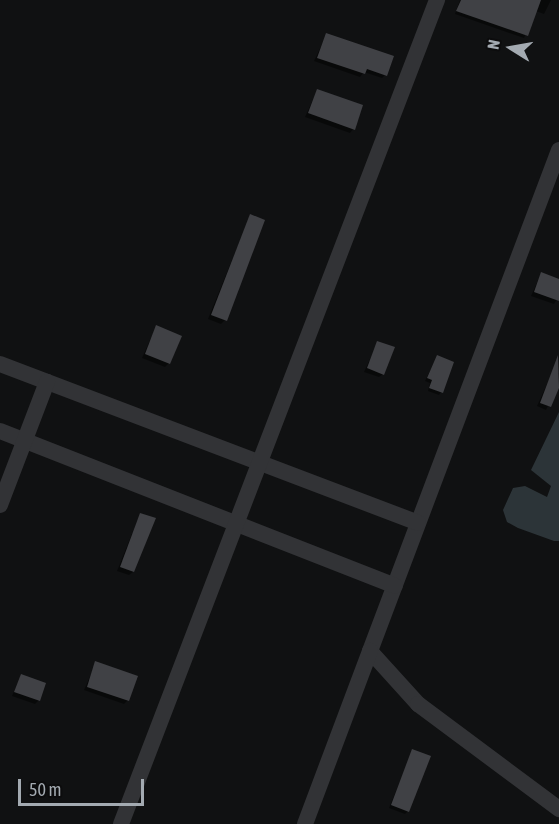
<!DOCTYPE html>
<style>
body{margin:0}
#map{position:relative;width:559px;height:824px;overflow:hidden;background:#101112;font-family:"Asap Condensed",sans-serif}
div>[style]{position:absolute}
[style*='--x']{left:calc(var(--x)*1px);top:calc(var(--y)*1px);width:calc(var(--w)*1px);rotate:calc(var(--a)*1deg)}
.water>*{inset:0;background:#2c3438}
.shadow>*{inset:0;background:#0007}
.building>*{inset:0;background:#404145}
.street>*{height:16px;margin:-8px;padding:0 8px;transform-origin:8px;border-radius:8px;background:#323336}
span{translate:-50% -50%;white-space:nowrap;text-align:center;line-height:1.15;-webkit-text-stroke:4.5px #0c0c0d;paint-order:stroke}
.north{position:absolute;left:481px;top:18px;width:60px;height:60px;-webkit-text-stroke:4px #0c0c0d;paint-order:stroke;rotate:281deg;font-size:16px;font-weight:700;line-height:24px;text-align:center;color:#a3aab1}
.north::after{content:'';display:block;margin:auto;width:21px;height:27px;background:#a3aab1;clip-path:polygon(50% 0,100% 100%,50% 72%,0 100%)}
.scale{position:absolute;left:18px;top:779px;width:126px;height:27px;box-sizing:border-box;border:3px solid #a3aab1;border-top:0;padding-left:8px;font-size:18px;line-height:21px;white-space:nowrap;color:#a3aab1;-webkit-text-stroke:4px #0c0c0d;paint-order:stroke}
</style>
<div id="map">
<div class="water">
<i style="clip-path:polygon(559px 412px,559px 541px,554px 541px,518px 528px,507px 522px,503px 510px,513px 488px,525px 486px,547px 497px,551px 486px,531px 470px)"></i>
</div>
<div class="shadow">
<i style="clip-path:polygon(460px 0,551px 0,544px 14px,536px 11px,524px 38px,455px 14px)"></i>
<i style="clip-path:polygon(327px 34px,385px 75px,382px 78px,364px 72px,360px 77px,314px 61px)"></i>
<i style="clip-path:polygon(317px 91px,353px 129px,350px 133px,305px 117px)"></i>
<i style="clip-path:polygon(250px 216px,225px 320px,221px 324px,208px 319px)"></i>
<i style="clip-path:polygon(541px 274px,559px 281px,559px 296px,554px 304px,531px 296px)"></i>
<i style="clip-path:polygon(156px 327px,169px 363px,165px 367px,142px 358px)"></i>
<i style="clip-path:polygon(378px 342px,383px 374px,379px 377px,364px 372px)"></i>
<i style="clip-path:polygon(437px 357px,441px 392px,439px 395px,428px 391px,430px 383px,425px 381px)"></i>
<i style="clip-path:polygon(553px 371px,559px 373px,559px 383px,546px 410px,537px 406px)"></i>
<i style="clip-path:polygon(140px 514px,133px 572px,129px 575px,117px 571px)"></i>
<i style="clip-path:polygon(96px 663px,128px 700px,124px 704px,84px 690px)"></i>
<i style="clip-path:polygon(21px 676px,39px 700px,35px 704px,12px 696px)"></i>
<i style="clip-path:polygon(413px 750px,408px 811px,405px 814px,389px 808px)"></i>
</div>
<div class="building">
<i style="clip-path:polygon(461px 0,541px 0,528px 36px,456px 11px)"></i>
<i style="clip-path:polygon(326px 33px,394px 56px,387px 76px,367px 69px,365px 74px,317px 58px)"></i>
<i style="clip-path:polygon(317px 89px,363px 105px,355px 130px,308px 113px)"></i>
<i style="clip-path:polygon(250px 214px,265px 220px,227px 321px,211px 315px)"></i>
<i style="clip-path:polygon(541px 272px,559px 279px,559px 301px,534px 292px)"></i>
<i style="clip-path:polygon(156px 325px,182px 336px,170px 364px,145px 354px)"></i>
<i style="clip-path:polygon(377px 341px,395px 347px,384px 375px,367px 368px)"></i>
<i style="clip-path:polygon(437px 355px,454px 362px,443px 393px,429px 388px,432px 380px,427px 378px)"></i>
<i style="clip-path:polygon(558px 355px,559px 388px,551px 407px,540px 403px)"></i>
<i style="clip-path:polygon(140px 513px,156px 518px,134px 572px,120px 567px)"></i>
<i style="clip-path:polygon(95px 661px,138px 676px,129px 701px,87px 687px)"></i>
<i style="clip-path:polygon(21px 674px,46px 683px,40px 701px,14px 692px)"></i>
<i style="clip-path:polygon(412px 749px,431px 756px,409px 812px,391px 805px)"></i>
</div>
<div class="street">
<i style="--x:559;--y:150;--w:535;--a:110.67"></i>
<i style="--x:370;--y:651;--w:72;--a:47.8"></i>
<i style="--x:418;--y:704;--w:176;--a:36.7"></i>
<i style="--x:0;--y:364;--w:447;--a:20.8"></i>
<i style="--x:0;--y:431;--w:424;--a:21.4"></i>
<i style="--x:0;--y:505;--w:132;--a:-69.1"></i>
<i style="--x:121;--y:824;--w:883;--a:-69.02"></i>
<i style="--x:305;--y:824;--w:185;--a:-69.4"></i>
</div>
<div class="north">N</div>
<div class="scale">50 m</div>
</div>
